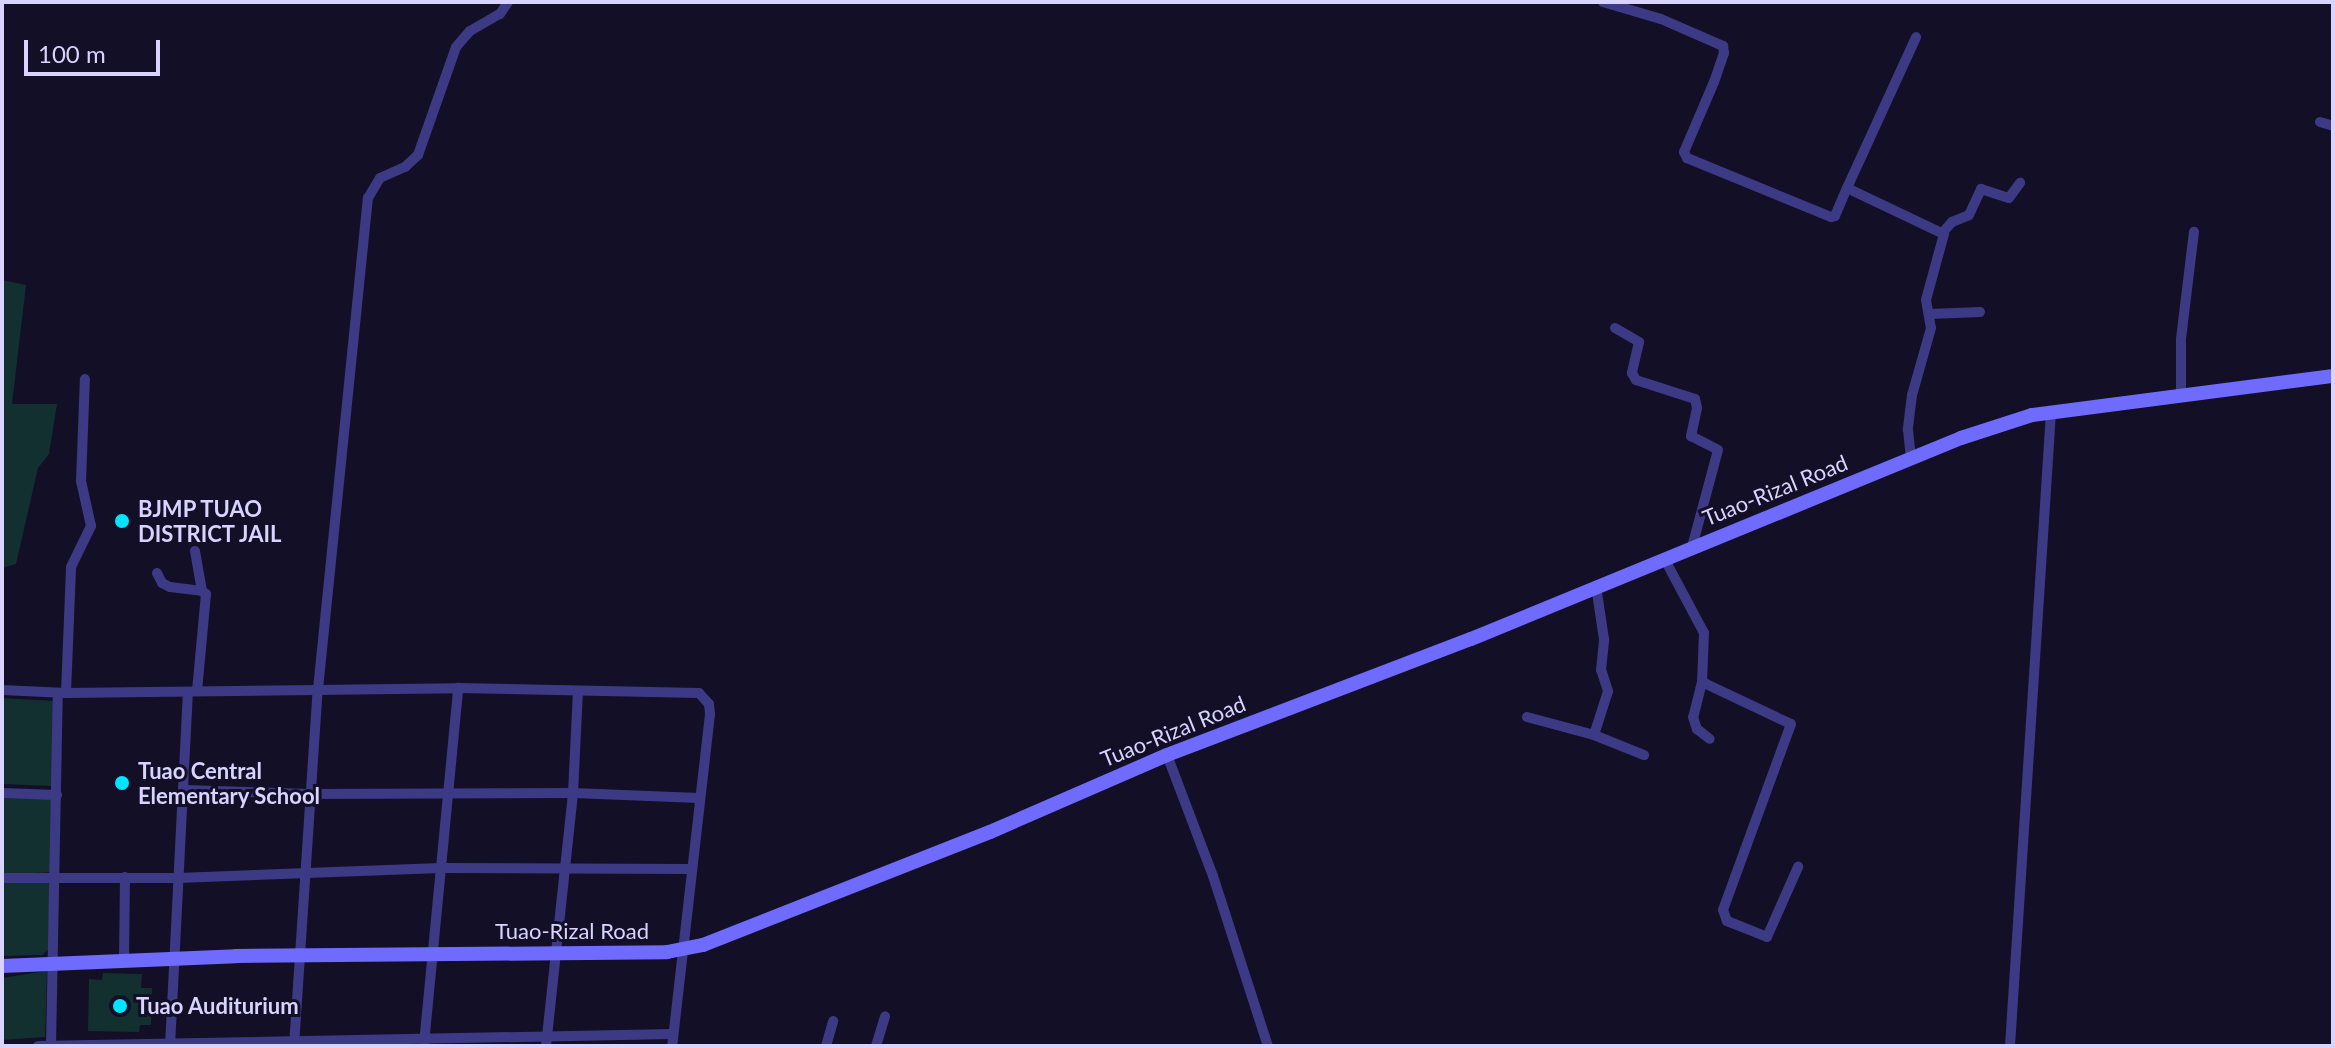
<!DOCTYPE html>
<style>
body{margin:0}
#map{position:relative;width:2335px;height:1048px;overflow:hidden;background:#130f26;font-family:Lato,sans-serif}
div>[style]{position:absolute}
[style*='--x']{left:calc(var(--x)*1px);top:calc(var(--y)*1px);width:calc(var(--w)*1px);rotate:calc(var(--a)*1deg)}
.green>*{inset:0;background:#12302f}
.minor>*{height:10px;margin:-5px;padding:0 5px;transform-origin:5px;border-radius:5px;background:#3d3a85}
.secondary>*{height:14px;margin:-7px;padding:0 7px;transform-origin:7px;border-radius:7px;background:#6f6bff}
.dots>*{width:22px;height:22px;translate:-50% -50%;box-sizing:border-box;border:4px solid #130f26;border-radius:50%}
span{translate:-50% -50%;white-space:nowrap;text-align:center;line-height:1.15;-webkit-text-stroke:6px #130f26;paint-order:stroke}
.street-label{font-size:22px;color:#d9d4ff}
.poi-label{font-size:22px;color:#d9d4ff;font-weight:700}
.left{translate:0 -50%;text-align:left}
.frame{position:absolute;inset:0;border:4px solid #d9d4ff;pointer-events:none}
.scale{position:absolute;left:24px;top:40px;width:136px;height:36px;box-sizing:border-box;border:4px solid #d9d4ff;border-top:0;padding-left:10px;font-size:24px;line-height:28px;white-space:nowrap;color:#d9d4ff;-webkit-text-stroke:6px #130f26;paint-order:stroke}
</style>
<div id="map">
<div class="green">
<i style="clip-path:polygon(2px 280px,26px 285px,12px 404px,57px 404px,49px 454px,38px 468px,16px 564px,2px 568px)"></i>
<i style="clip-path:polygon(2px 698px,54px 701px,53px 786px,2px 784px)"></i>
<i style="clip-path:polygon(2px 798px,52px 799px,52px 872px,2px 875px)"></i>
<i style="clip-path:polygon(50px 881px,48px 950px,42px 955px,2px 956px,2px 883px)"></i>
<i style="clip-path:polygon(47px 971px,45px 1037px,2px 1040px,2px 978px)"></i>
<i style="clip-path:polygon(103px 973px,142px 974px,141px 988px,152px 988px,151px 1025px,140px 1025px,139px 1032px,88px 1031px,89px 979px,102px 980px)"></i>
</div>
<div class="minor">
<i style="--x:1603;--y:2;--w:60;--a:16.3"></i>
<i style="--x:1661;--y:19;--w:68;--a:23.5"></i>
<i style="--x:1723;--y:46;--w:7;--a:82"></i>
<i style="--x:1724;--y:53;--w:31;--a:109"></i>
<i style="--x:1714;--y:82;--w:76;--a:113.2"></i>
<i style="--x:1684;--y:152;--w:7;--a:63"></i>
<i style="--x:1687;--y:158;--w:156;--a:22.3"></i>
<i style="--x:1831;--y:217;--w:4;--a:-14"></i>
<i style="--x:1835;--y:216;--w:30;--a:-67"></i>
<i style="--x:1847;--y:188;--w:107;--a:25.4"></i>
<i style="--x:1944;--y:234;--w:68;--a:105.3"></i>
<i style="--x:1926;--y:300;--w:28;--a:80"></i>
<i style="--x:1931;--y:328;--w:70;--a:105.8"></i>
<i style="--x:1912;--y:395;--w:35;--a:97"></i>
<i style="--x:1908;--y:430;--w:28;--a:84"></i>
<i style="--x:2320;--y:122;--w:14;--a:17"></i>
<i style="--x:1847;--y:188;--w:166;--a:-65.4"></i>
<i style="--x:1943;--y:232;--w:13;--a:-48"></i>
<i style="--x:1952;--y:222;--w:18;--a:-22"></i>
<i style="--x:1969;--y:215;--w:29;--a:-65"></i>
<i style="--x:1981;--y:189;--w:29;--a:18"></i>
<i style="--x:2009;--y:198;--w:19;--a:-54"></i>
<i style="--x:1930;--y:314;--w:50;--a:-2.3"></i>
<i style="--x:1615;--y:328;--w:28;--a:30"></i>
<i style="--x:1639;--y:342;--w:32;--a:103"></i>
<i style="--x:1632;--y:373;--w:8;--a:60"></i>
<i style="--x:1636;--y:380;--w:62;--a:17.9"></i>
<i style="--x:1695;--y:399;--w:9;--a:77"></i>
<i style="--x:1697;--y:408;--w:29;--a:102"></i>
<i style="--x:1691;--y:436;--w:30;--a:27"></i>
<i style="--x:1718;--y:450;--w:100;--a:105"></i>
<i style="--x:2181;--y:395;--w:56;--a:-90"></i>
<i style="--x:2181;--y:339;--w:108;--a:-83.1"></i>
<i style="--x:195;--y:551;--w:41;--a:80.1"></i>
<i style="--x:1664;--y:558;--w:85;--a:61.9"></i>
<i style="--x:1704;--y:633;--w:49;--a:92.3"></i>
<i style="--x:1702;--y:682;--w:36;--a:104"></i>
<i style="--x:1693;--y:717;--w:13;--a:72"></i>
<i style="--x:1697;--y:729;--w:16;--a:38"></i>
<i style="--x:157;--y:573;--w:11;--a:63"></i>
<i style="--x:162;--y:583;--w:9;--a:27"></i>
<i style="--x:170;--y:587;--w:32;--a:7"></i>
<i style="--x:202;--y:591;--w:5;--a:37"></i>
<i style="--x:206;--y:594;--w:97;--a:95.3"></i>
<i style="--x:1702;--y:682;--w:98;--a:25.3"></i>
<i style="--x:1791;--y:724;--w:198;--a:110.1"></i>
<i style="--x:1723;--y:910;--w:12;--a:70"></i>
<i style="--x:1727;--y:921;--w:43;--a:21.8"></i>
<i style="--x:1767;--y:937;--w:77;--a:-66.1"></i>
<i style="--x:2;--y:690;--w:64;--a:2.7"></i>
<i style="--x:66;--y:693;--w:392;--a:-0.7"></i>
<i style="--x:458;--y:688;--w:241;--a:1.2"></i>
<i style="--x:699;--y:693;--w:15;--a:48"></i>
<i style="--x:709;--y:704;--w:10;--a:84"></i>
<i style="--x:710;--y:714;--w:334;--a:96.5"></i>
<i style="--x:66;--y:693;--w:126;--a:-87.7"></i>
<i style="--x:71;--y:567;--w:46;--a:-64"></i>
<i style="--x:91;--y:526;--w:46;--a:-102.5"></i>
<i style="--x:81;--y:481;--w:102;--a:-87.8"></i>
<i style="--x:1527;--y:717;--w:69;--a:15"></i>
<i style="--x:1594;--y:735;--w:54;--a:21.8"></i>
<i style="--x:1594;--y:735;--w:46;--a:-72.3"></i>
<i style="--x:1608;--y:691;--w:22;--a:-108"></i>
<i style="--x:1601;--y:670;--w:31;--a:-84"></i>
<i style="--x:1604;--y:639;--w:54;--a:-98.6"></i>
<i style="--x:1167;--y:755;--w:129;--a:69.2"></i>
<i style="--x:1213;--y:876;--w:179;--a:72.1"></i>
<i style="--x:184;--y:790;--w:126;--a:1.8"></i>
<i style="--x:310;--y:794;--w:263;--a:-0.2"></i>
<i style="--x:573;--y:793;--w:126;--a:2.3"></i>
<i style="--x:2;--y:793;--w:55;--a:2.1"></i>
<i style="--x:2;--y:878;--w:176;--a:0"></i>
<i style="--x:178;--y:878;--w:263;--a:-2.2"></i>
<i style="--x:441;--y:868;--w:251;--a:0.2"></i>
<i style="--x:124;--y:960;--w:83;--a:-89.3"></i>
<i style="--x:424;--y:1044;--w:358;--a:-84.5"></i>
<i style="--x:38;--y:1046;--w:635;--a:-1.08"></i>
<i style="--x:51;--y:1046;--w:353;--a:-88.9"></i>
<i style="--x:170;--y:1046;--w:354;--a:-87.1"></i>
<i style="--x:294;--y:1046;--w:358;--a:-86.2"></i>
<i style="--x:318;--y:689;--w:494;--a:-84.2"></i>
<i style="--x:368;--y:198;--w:23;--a:-59"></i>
<i style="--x:380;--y:178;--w:27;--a:-24"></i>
<i style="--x:405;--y:167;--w:18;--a:-43"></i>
<i style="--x:418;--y:155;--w:114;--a:-70.6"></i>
<i style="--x:456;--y:47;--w:21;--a:-49"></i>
<i style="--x:470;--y:31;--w:34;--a:-30"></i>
<i style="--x:500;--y:14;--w:14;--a:-56"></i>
<i style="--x:546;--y:1046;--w:254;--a:-83.9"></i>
<i style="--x:573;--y:793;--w:102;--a:-87.2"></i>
<i style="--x:826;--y:1046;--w:26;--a:-74"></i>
<i style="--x:876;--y:1046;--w:31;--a:-73"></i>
<i style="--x:2010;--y:1046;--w:635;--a:-86.3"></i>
</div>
<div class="secondary">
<i style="--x:2;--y:966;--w:234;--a:-2.4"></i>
<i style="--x:236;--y:956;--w:431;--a:-0.5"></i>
<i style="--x:667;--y:952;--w:37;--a:-11"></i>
<i style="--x:703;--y:945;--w:308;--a:-21.5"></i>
<i style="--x:990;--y:832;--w:193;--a:-23.5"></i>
<i style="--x:1167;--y:755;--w:325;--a:-20.9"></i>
<i style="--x:1471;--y:639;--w:530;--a:-22.3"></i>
<i style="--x:1961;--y:438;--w:75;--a:-17.9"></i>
<i style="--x:2032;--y:415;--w:304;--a:-7.4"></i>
</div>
<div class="dots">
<i style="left:122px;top:521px;background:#00e5ff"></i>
<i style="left:122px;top:783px;background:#00e5ff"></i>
<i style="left:120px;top:1006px;background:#00e5ff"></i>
</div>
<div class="street-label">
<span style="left:1775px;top:490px;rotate:-22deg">Tuao-Rizal Road</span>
<span style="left:1173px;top:731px;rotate:-22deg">Tuao-Rizal Road</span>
<span style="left:572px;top:931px">Tuao-Rizal Road</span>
</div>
<div class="poi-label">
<span class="left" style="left:138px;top:521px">BJMP TUAO<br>DISTRICT JAIL</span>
<span class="left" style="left:138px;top:783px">Tuao Central<br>Elementary School</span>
<span class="left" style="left:136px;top:1006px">Tuao Auditurium</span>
</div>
<div class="frame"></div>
<div class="scale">100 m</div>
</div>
